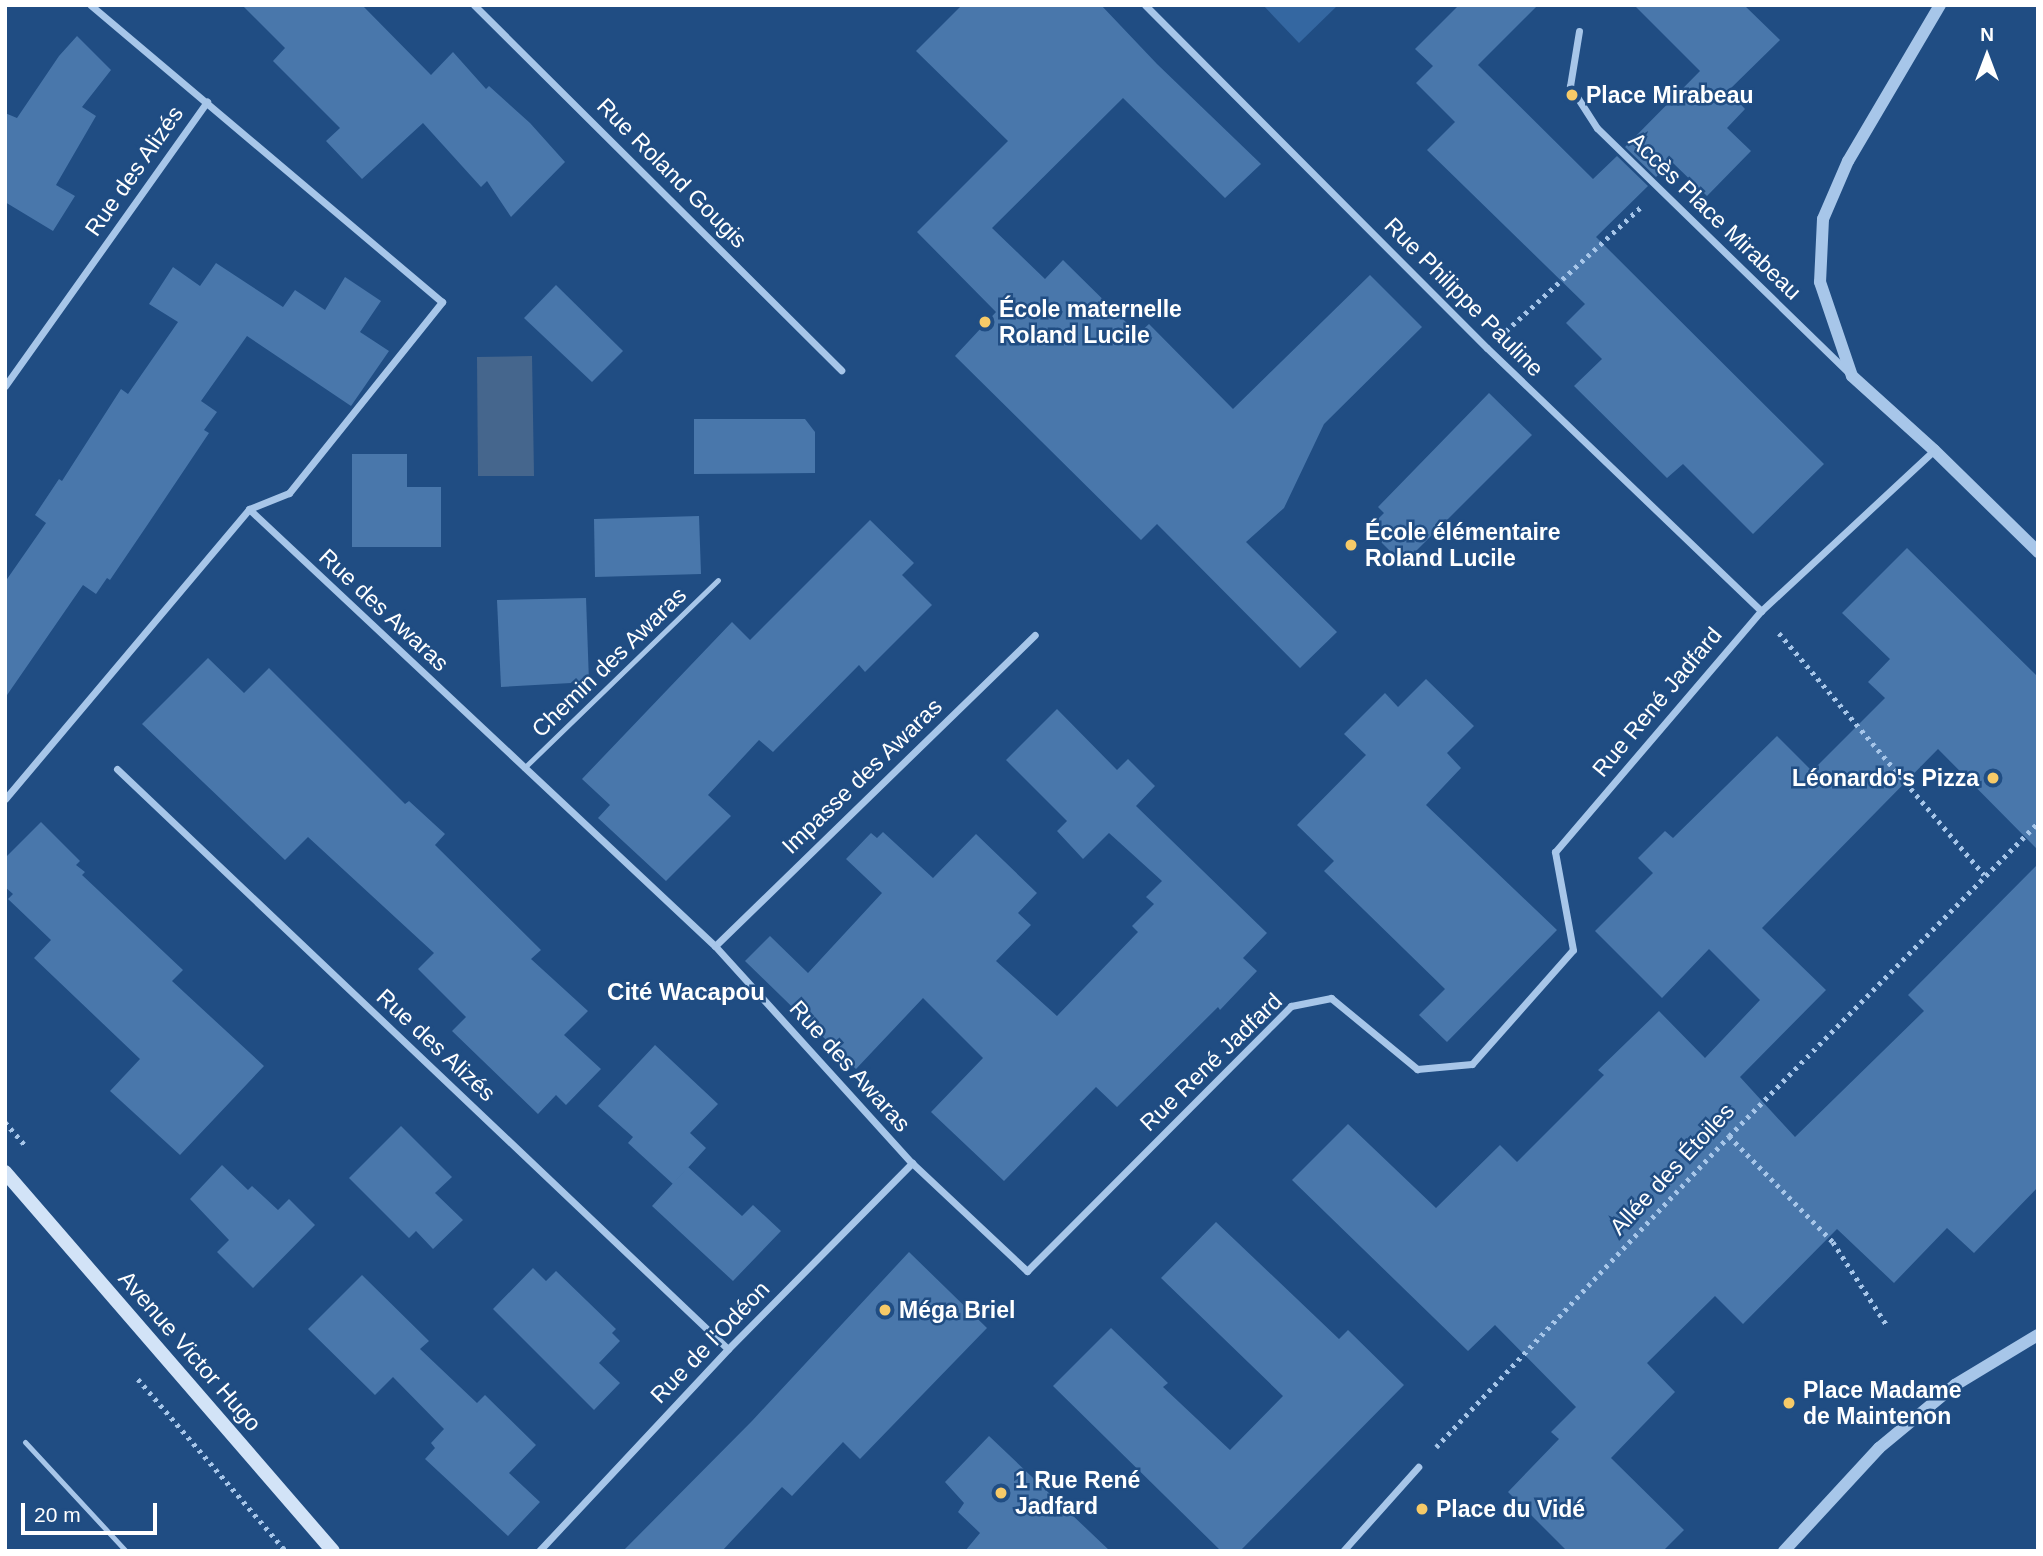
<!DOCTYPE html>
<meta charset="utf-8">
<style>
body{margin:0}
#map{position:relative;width:2043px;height:1556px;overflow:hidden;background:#204d83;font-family:Arial,sans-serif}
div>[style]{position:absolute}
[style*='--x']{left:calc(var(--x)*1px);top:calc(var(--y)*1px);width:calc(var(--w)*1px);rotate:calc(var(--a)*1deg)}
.green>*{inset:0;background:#3467a1}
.water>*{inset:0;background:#45668d}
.building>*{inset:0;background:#4977ab}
.path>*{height:4.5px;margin-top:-2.25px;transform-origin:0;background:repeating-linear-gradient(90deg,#a7c6e9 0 3.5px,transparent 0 8.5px)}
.service>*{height:5px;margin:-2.5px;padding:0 2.5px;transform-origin:2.5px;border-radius:2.5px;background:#a7c6e9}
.minor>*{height:7px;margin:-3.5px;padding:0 3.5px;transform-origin:3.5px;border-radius:3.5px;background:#a7c6e9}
.tertiary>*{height:12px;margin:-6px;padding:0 6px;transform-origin:6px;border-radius:6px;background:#a7c6e9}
.secondary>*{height:14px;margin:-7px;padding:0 7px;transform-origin:7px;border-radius:7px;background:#d2e3f7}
.dots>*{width:19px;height:19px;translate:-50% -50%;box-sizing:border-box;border:4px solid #204d83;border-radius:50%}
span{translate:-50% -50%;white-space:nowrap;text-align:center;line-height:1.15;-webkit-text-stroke:5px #204d83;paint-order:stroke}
.poi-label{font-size:23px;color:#fff;font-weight:700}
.left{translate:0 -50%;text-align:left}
.right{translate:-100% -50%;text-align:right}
.street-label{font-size:23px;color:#fff}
.neighbourhood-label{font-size:24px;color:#fff;font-weight:700}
.frame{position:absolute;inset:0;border:7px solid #fff;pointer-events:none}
.north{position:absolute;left:1952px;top:21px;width:70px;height:70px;-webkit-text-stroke:5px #204d83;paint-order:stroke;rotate:0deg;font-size:19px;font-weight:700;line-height:28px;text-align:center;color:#fff}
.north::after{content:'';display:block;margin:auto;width:24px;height:32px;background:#fff;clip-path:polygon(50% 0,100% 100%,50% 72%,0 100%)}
.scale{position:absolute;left:21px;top:1503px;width:136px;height:32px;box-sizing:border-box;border:4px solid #fff;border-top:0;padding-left:9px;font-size:21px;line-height:24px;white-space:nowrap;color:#fff;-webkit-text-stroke:5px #204d83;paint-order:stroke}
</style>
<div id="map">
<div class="green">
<i style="clip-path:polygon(1263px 5px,1338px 5px,1299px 43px)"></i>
</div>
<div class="water">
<i style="clip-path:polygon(532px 356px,534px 476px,478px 476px,477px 357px)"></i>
</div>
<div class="building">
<i style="clip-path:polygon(242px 5px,362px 5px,431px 75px,453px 52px,486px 89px,489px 86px,530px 123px,565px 162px,511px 217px,487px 181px,481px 187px,423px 123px,362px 179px,326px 141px,340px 128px,273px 61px,285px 48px)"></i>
<i style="clip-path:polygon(962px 5px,1101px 5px,1157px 64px,1261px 164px,1225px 198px,1123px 98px,992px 228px,1045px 279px,1063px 260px,1138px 334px,1149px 324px,1233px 409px,1370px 275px,1422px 327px,1324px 424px,1284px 508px,1246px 542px,1337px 632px,1300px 668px,1157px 524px,1141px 540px,955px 356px,996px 312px,917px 232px,1008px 141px,916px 51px)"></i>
<i style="clip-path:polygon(1459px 5px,1538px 5px,1478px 65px,1593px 179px,1617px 156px,1648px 186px,1596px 237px,1824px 464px,1753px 534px,1683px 464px,1667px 478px,1574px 386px,1602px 359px,1566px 323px,1585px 304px,1427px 150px,1455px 122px,1416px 83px,1433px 66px,1415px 49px)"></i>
<i style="clip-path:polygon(1634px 5px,1744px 5px,1780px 40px,1728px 91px,1745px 109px,1727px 128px,1751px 151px,1707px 196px,1672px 162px,1656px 177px,1625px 147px,1700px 71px)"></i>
<i style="clip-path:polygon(77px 36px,111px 70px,82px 107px,96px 116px,56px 185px,75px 196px,53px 231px,5px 202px,5px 113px,17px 118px,59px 56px)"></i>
<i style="clip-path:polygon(216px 263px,283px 307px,295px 290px,325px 310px,345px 277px,381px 301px,360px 332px,389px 351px,351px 406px,247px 336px,201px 401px,217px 412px,204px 430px,209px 433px,148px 524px,110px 580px,107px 578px,96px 594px,83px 585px,5px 698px,5px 582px,46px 523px,35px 515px,59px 479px,62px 481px,121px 389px,128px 394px,178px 322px,149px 304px,173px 267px,200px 286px)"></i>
<i style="clip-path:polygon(556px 285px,623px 351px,592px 382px,524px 318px)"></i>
<i style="clip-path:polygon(1489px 393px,1532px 435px,1403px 564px,1368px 529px,1384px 513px,1378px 507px)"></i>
<i style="clip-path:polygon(694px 419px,805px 419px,815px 432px,815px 473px,694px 474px)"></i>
<i style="clip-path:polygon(352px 454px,407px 454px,407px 487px,441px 487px,441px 547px,352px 547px)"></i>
<i style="clip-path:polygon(699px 516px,701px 574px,595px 577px,594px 519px)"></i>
<i style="clip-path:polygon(870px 520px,914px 563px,902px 575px,932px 605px,865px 672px,859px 665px,773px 752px,759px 740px,708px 795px,731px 816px,666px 881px,598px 818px,610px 805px,582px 779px,732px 622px,750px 640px)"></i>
<i style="clip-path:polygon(1907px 548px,2038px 677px,2038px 850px,1938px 749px,1762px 928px,1826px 990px,1740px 1077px,1795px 1137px,1924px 1011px,1908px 995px,2038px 864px,2038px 1187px,1974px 1253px,1947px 1228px,1894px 1283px,1837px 1229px,1743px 1324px,1715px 1296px,1647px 1363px,1675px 1392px,1611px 1458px,1684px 1530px,1663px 1551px,1567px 1551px,1508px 1492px,1559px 1439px,1551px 1432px,1576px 1407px,1495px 1325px,1468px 1351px,1292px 1180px,1348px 1124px,1436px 1208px,1500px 1145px,1517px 1162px,1604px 1075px,1598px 1070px,1659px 1011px,1705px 1058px,1760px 1000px,1709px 949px,1662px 998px,1595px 931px,1653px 873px,1638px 858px,1665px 831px,1673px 838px,1777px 736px,1812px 771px,1885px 698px,1868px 682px,1890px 659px,1842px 613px)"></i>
<i style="clip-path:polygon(586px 598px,589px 682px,501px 687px,497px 600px)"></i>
<i style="clip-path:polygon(208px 658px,244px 693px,269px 668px,405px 804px,409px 801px,445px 834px,435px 845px,541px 950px,531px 959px,588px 1011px,564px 1035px,601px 1069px,566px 1105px,556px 1095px,538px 1114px,452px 1031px,466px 1017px,418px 969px,434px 953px,308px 837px,285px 860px,142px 724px)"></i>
<i style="clip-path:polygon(1426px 679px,1474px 726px,1447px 753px,1461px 768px,1426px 805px,1557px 930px,1447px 1042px,1419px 1015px,1445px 989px,1324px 871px,1334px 861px,1297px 825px,1366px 755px,1344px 734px,1385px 693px,1398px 707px)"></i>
<i style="clip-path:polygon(1057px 709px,1117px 770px,1128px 759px,1155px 786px,1136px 806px,1267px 933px,1243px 958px,1257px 971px,1220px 1010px,1218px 1007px,1117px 1107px,1096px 1087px,1004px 1181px,931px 1112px,983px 1058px,923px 998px,856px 1069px,745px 961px,770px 936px,808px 973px,882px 893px,846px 859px,871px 833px,877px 838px,883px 832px,933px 878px,976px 834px,1037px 893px,1018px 913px,1031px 925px,996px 961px,1057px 1016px,1138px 932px,1132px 926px,1154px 904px,1146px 897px,1162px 881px,1109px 833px,1083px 859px,1057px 831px,1067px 821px,1006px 760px)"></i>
<i style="clip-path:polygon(41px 822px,80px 861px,76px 865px,85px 872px,82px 875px,183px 970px,172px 981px,264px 1066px,180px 1155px,110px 1091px,140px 1059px,34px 958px,51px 940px,8px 899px,13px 894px,5px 887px,5px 858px)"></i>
<i style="clip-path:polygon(655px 1045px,718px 1104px,690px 1133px,706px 1148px,673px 1184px,628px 1143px,633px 1137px,598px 1106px)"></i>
<i style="clip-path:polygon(401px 1126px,452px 1177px,435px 1193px,463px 1220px,433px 1249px,416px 1231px,409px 1238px,349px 1178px)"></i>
<i style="clip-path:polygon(222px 1165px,248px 1190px,252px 1186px,278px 1210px,289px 1199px,315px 1225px,253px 1288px,217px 1252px,229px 1240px,190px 1199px)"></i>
<i style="clip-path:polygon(688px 1167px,742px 1216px,753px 1205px,781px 1231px,733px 1281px,652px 1206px)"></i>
<i style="clip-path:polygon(1216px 1222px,1339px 1339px,1348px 1330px,1404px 1385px,1240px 1551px,1221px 1551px,1053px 1386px,1111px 1328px,1168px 1383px,1163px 1387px,1230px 1450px,1283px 1396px,1161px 1278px)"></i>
<i style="clip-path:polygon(909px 1252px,987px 1328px,860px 1459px,843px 1442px,792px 1496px,782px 1487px,722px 1551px,623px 1551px,752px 1421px)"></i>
<i style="clip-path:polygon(533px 1268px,546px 1281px,556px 1271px,616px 1329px,612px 1333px,620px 1341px,599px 1363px,620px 1383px,594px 1410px,493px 1309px)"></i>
<i style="clip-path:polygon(362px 1275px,429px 1341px,420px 1349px,477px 1403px,485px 1395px,536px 1445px,509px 1473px,540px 1502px,508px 1536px,425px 1459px,435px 1448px,431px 1443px,444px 1429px,393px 1377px,375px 1395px,308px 1329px)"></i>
<i style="clip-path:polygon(989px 1436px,1110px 1551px,965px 1551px,980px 1533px,958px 1512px,964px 1503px,945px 1482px)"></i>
</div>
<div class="path">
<i style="--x:1506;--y:331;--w:183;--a:-42.6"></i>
<i style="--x:1779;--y:633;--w:317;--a:49.7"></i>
<i style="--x:5;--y:1122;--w:32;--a:49"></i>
<i style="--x:1729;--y:1136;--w:148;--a:45.5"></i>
<i style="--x:1833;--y:1242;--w:101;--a:57.1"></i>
<i style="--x:138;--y:1379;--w:227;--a:49.3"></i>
<i style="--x:1436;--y:1447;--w:427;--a:-46.7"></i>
<i style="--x:1729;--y:1136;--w:440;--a:-45.4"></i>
</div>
<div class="service">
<i style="--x:524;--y:768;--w:270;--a:-44.1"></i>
<i style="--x:25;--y:1442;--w:149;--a:47.2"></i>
</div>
<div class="minor">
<i style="--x:474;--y:5;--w:518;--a:44.84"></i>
<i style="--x:1145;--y:5;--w:484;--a:45.1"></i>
<i style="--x:1487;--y:348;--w:380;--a:43.8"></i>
<i style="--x:1579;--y:31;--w:56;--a:99.3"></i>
<i style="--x:1570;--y:86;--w:50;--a:57.3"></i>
<i style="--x:1597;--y:128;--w:351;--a:44.2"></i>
<i style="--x:5;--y:386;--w:349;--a:-54.6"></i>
<i style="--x:249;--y:509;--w:639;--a:43.16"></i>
<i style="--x:715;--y:946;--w:293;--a:47.8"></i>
<i style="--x:912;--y:1163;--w:158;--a:43.2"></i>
<i style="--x:1027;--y:1271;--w:374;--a:-45.1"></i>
<i style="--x:1291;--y:1006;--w:41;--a:-11.3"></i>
<i style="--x:1331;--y:998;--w:112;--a:39.5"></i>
<i style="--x:1417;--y:1069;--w:55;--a:-5.2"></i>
<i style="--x:1472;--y:1064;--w:152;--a:-48.5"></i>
<i style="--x:1573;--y:950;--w:100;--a:-100.4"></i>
<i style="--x:1555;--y:852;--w:317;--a:-49.5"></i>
<i style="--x:1761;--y:611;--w:236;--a:-42.9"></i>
<i style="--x:117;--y:769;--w:842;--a:43.51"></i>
<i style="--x:5;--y:799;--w:379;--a:-49.9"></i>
<i style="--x:249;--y:509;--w:43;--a:-21.8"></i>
<i style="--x:289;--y:493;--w:245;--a:-51.3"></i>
<i style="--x:442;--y:302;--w:460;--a:-139.8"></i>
<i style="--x:715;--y:946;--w:446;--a:-44.2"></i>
<i style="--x:539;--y:1551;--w:277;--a:-46.9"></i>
<i style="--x:728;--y:1349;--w:262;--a:-45.3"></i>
<i style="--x:1343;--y:1551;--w:113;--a:-48.2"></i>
</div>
<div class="tertiary">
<i style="--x:1940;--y:5;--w:181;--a:120.5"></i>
<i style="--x:1848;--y:161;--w:63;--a:113.3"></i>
<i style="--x:1823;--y:219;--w:63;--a:92.7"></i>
<i style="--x:1820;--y:282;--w:99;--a:71.2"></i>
<i style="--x:1852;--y:376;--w:110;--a:42.1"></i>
<i style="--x:1934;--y:450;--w:146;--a:44.4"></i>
<i style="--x:1784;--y:1551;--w:140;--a:-47.3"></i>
<i style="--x:1879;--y:1448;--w:99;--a:-39.7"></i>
<i style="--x:1955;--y:1385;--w:97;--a:-31.1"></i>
</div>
<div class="secondary">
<i style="--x:5;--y:1172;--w:501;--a:49.13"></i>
</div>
<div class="dots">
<i style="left:1572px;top:95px;background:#f6ca68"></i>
<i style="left:985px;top:322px;background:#f6ca68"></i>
<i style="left:1351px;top:545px;background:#f6ca68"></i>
<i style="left:1993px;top:778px;background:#f6ca68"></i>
<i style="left:885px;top:1310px;background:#f6ca68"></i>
<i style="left:1789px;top:1403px;background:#f6ca68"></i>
<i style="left:1001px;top:1493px;background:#f6ca68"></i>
<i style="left:1422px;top:1509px;background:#f6ca68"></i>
</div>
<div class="poi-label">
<span class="left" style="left:1586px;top:95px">Place Mirabeau</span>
<span class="left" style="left:999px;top:322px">École maternelle<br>Roland Lucile</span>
<span class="left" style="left:1365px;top:545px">École élémentaire<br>Roland Lucile</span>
<span class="right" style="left:1979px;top:778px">Léonardo's Pizza</span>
<span class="left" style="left:899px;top:1310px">Méga Briel</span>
<span class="left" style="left:1803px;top:1403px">Place Madame<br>de Maintenon</span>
<span class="left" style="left:1015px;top:1493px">1 Rue René<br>Jadfard</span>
<span class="left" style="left:1436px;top:1509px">Place du Vidé</span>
</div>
<div class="street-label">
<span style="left:134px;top:171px;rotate:-55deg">Rue des Alizés</span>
<span style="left:672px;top:173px;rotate:45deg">Rue Roland Gougis</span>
<span style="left:1715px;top:216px;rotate:44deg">Accès Place Mirabeau</span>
<span style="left:1464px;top:297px;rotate:45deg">Rue Philippe Pauline</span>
<span style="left:384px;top:610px;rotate:43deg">Rue des Awaras</span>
<span style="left:609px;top:662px;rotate:-44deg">Chemin des Awaras</span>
<span style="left:1657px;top:702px;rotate:-50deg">Rue René Jadfard</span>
<span style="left:862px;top:776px;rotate:-44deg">Impasse des Awaras</span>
<span style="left:436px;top:1045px;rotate:43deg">Rue des Alizés</span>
<span style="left:1211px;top:1062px;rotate:-44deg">Rue René Jadfard</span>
<span style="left:850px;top:1066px;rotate:48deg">Rue des Awaras</span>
<span style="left:1672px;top:1169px;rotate:-47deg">Allée des Étoiles</span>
<span style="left:710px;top:1342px;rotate:-46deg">Rue de l'Odéon</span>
<span style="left:190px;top:1351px;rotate:49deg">Avenue Victor Hugo</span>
</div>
<div class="neighbourhood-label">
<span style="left:686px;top:992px">Cité Wacapou</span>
</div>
<div class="frame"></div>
<div class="north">N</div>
<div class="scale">20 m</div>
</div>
